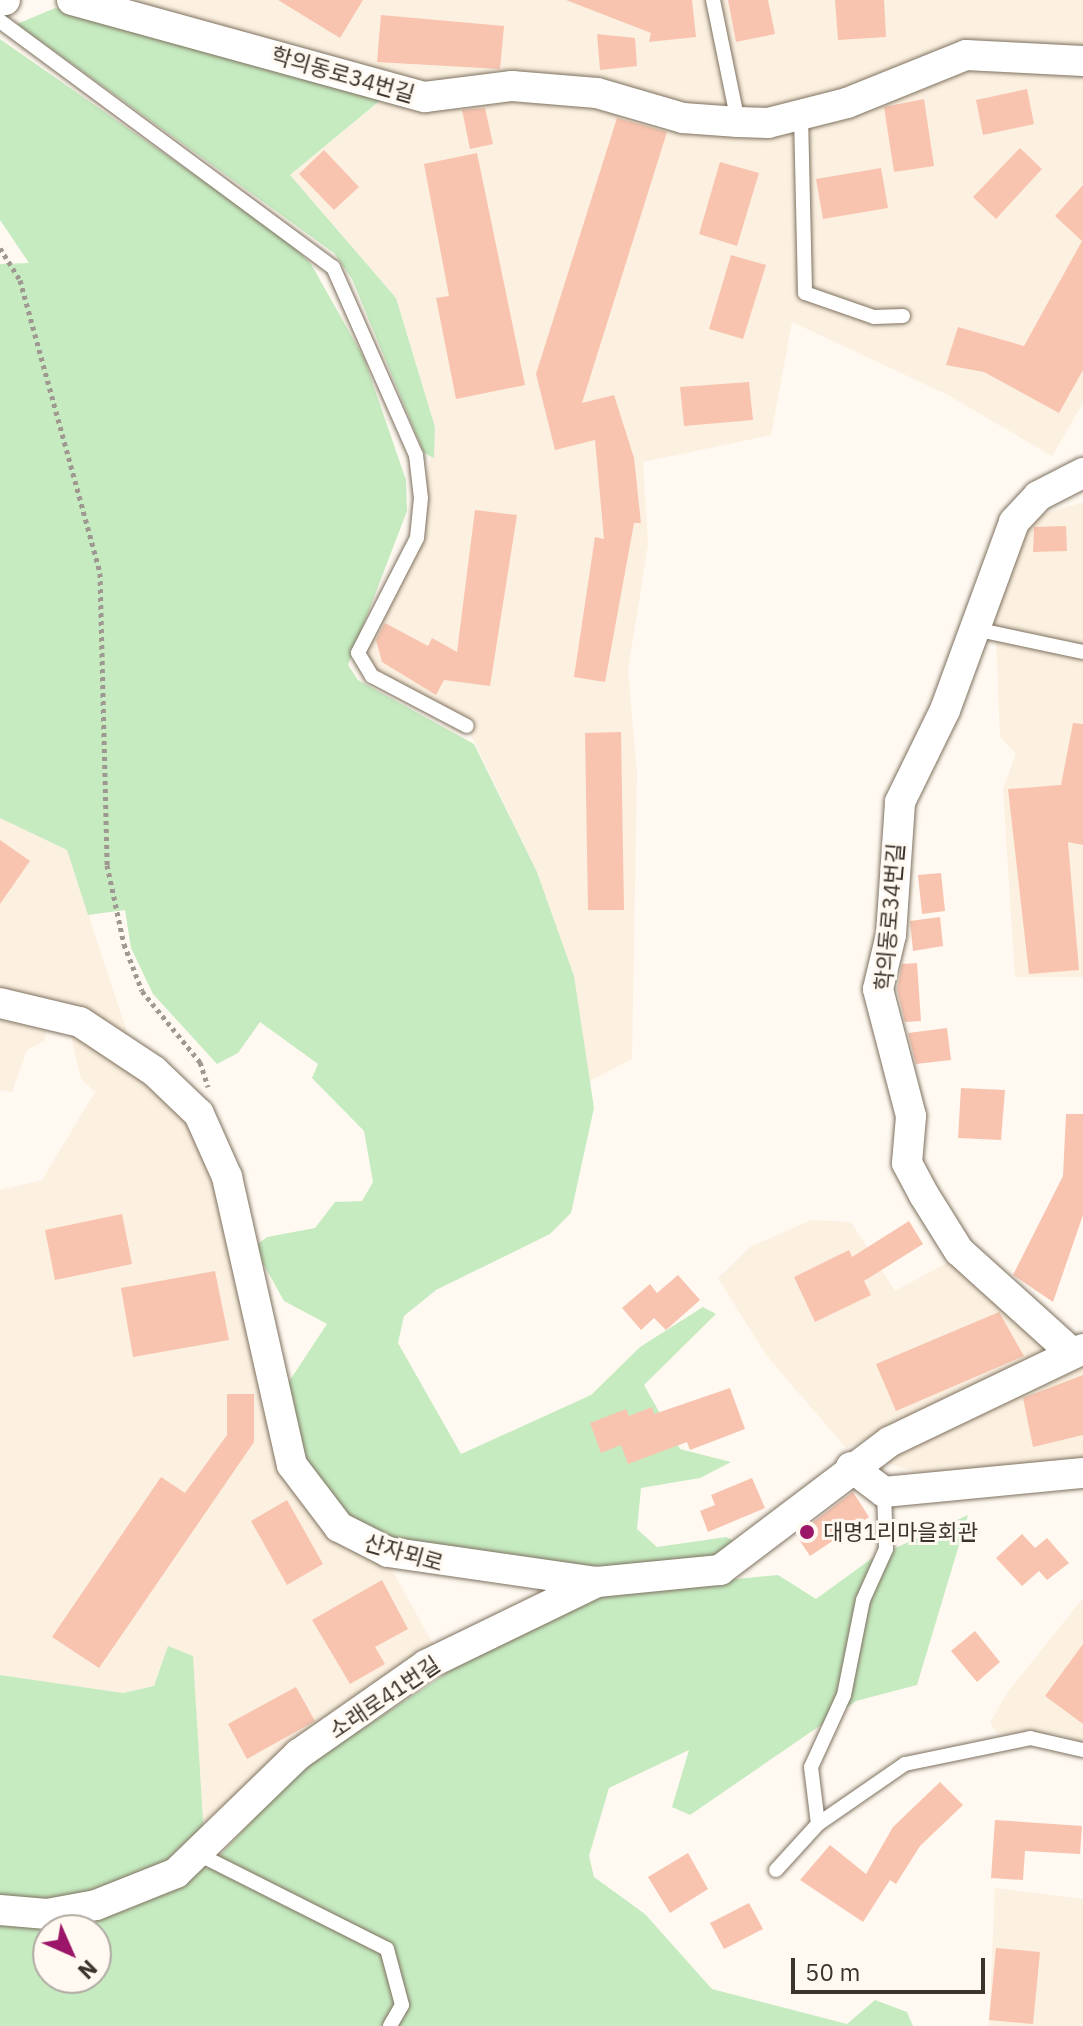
<!DOCTYPE html>
<meta charset="utf-8">
<style>
body{margin:0}
#map{position:relative;width:1083px;height:2026px;overflow:hidden;background:#fff9f1;font-family:"IBM Plex Sans","Noto Sans KR",sans-serif}
div>[style]{position:absolute}
[style*='--x']{left:calc(var(--x)*1px);top:calc(var(--y)*1px);width:calc(var(--w)*1px);rotate:calc(var(--a)*1deg)}
.built>*{inset:0;background:#fcf0e0}
.green>*{inset:0;background:#c6ebc1}
.building>*{inset:0;background:#f8c4b0}
.path>*{height:5px;margin-top:-2.5px;transform-origin:0;background:repeating-linear-gradient(90deg,#9e9890 0 4px,transparent 0 8px)}
.roads{filter:drop-shadow(0 0 2px #7e715f) drop-shadow(0 0 2px #7e715f)}
.lane>*{height:14px;margin:-7px;padding:0 7px;transform-origin:7px;border-radius:7px;background:#fff}
.street>*{height:30px;margin:-15px;padding:0 15px;transform-origin:15px;border-radius:15px;background:#fff}
.dots>*{width:22px;height:22px;translate:-50% -50%;box-sizing:border-box;border:4px solid #fff9f1;border-radius:50%}
span{translate:-50% -50%;white-space:nowrap;text-align:center;line-height:1.15;-webkit-text-stroke:6px #fff9f1;paint-order:stroke}
.street-label{font-size:22px;color:#3a342d}
.poi-label{font-size:22px;color:#3a342d}
.left{translate:0 -50%;text-align:left}
.north{position:absolute;left:32px;top:1914px;width:80px;height:80px;box-sizing:border-box;background:#fff9f1;border:2px solid #b0aaa3;border-radius:50%;rotate:135deg;font-size:22px;font-weight:700;line-height:32px;text-align:center;color:#3a342d}
.north::after{content:'';display:block;margin:auto;width:28px;height:36px;background:#9b1568;clip-path:polygon(50% 0,100% 100%,50% 72%,0 100%)}
.scale{position:absolute;left:791px;top:1958px;width:194px;height:36px;box-sizing:border-box;border:4px solid #3a342d;border-top:0;padding-left:10px;font-size:24px;line-height:28px;white-space:nowrap;color:#3a342d;-webkit-text-stroke:6px #fff9f1;paint-order:stroke}
</style>
<div id="map">
<div class="built">
<i style="clip-path:polygon(115px 0,1083px 0,1083px 403px,1052px 456px,946px 394px,792px 322px,771px 435px,643px 462px,648px 545px,628px 670px,637px 773px,632px 1059px,588px 1082px,574px 976px,537px 872px,467px 727px,372px 676px,358px 653px,417px 538px,435px 427px,396px 298px,290px 175px,395px 89px)"></i>
<i style="clip-path:polygon(1083px 502px,1083px 977px,1015px 977px,1003px 789px,1016px 754px,1000px 737px,995px 614px,1029px 519px)"></i>
<i style="clip-path:polygon(0 818px,67px 850px,128px 1035px,53px 999px,0 995px)"></i>
<i style="clip-path:polygon(0 1017px,50px 1022px,44px 1041px,27px 1050px,12px 1092px,0 1090px)"></i>
<i style="clip-path:polygon(70px 1031px,153px 1083px,210px 1150px,284px 1467px,308px 1511px,342px 1543px,388px 1563px,437px 1651px,203px 1845px,196px 1780px,154px 1686px,123px 1693px,0 1675px,0 1190px,42px 1180px,95px 1092px,81px 1079px)"></i>
<i style="clip-path:polygon(811px 1220px,851px 1222px,895px 1291px,954px 1259px,1051px 1353px,846px 1448px,766px 1355px,718px 1278px,750px 1247px)"></i>
<i style="clip-path:polygon(1083px 1357px,1083px 1460px,919px 1473px,887px 1463px,885px 1457px)"></i>
<i style="clip-path:polygon(1083px 1598px,1083px 1744px,1060px 1734px,997px 1733px,990px 1723px,1007px 1693px)"></i>
<i style="clip-path:polygon(995px 1888px,1083px 1899px,1083px 2026px,989px 2026px)"></i>
</div>
<div class="green">
<i style="clip-path:polygon(55px 8px,388px 94px,290px 175px,396px 298px,435px 427px,434px 458px,424px 453px,352px 279px,334px 253px,17px 24px)"></i>
<i style="clip-path:polygon(0 39px,282px 236px,311px 264px,364px 358px,406px 480px,407px 511px,348px 665px,358px 680px,474px 744px,537px 872px,574px 976px,594px 1108px,571px 1213px,550px 1234px,436px 1290px,404px 1316px,398px 1343px,461px 1454px,591px 1395px,640px 1347px,703px 1307px,716px 1314px,644px 1385px,680px 1449px,731px 1462px,700px 1478px,641px 1488px,637px 1529px,657px 1547px,726px 1537px,744px 1546px,722px 1560px,607px 1572px,437px 1556px,362px 1531px,299px 1458px,288px 1383px,327px 1324px,284px 1301px,254px 1247px,267px 1237px,315px 1228px,335px 1202px,362px 1201px,373px 1182px,364px 1131px,312px 1078px,318px 1064px,260px 1022px,238px 1053px,217px 1064px,153px 994px,131px 948px,125px 910px,88px 915px,67px 850px,0 818px,0 264px,29px 263px,0 220px)"></i>
<i style="clip-path:polygon(evenodd,968px 1515px,917px 1685px,856px 1701px,690px 1815px,672px 1807px,689px 1750px,609px 1788px,589px 1856px,594px 1877px,645px 1914px,712px 1989px,847px 2024px,875px 2000px,907px 2012px,913px 2026px,0 2026px,0 1675px,123px 1693px,154px 1686px,168px 1646px,193px 1656px,206px 1870px,299px 1771px,474px 1655px,593px 1593px,778px 1575px,816px 1599px,871px 1559px,968px 1515px,48px 1930px,96px 1930px,96px 1978px,48px 1978px,48px 1930px)"></i>
</div>
<div class="building">
<i style="clip-path:polygon(278px 0,363px 0,340px 38px)"></i>
<i style="clip-path:polygon(566px 0,692px 0,696px 37px,649px 42px,651px 33px)"></i>
<i style="clip-path:polygon(728px 0,768px 0,775px 34px,736px 42px)"></i>
<i style="clip-path:polygon(835px 0,884px 0,886px 37px,838px 40px)"></i>
<i style="clip-path:polygon(381px 15px,504px 26px,500px 69px,377px 62px)"></i>
<i style="clip-path:polygon(597px 34px,635px 38px,637px 66px,600px 70px)"></i>
<i style="clip-path:polygon(1027px 89px,1034px 124px,983px 135px,976px 100px)"></i>
<i style="clip-path:polygon(924px 99px,934px 166px,894px 172px,884px 107px)"></i>
<i style="clip-path:polygon(485px 108px,493px 144px,470px 149px,462px 110px)"></i>
<i style="clip-path:polygon(617px 118px,667px 132px,582px 403px,614px 395px,634px 458px,641px 523px,634px 523px,605px 682px,574px 677px,595px 537px,604px 539px,595px 440px,555px 450px,536px 374px)"></i>
<i style="clip-path:polygon(1020px 148px,1042px 169px,996px 219px,973px 197px)"></i>
<i style="clip-path:polygon(324px 150px,359px 187px,334px 210px,299px 174px)"></i>
<i style="clip-path:polygon(477px 153px,525px 385px,456px 399px,436px 298px,449px 296px,424px 164px)"></i>
<i style="clip-path:polygon(720px 162px,759px 173px,737px 246px,699px 234px)"></i>
<i style="clip-path:polygon(881px 168px,888px 208px,823px 219px,816px 179px)"></i>
<i style="clip-path:polygon(1083px 185px,1083px 370px,1059px 413px,984px 372px,946px 365px,958px 327px,1024px 346px,1082px 241px,1055px 216px)"></i>
<i style="clip-path:polygon(731px 255px,766px 265px,743px 339px,709px 329px)"></i>
<i style="clip-path:polygon(749px 382px,753px 420px,684px 426px,680px 387px)"></i>
<i style="clip-path:polygon(475px 510px,517px 515px,490px 686px,444px 680px,436px 695px,382px 662px,376px 640px,385px 623px,428px 646px,432px 638px,457px 652px)"></i>
<i style="clip-path:polygon(1066px 526px,1067px 551px,1033px 552px,1034px 527px)"></i>
<i style="clip-path:polygon(1073px 723px,1083px 724px,1083px 845px,1068px 842px,1079px 970px,1029px 974px,1008px 789px,1061px 785px)"></i>
<i style="clip-path:polygon(621px 732px,624px 910px,588px 910px,585px 733px)"></i>
<i style="clip-path:polygon(0 840px,30px 861px,0 904px)"></i>
<i style="clip-path:polygon(941px 873px,945px 911px,922px 914px,918px 875px)"></i>
<i style="clip-path:polygon(940px 917px,943px 946px,913px 951px,910px 921px)"></i>
<i style="clip-path:polygon(917px 963px,921px 1021px,905px 1022px,897px 989px,902px 964px)"></i>
<i style="clip-path:polygon(947px 1028px,951px 1060px,916px 1064px,908px 1033px)"></i>
<i style="clip-path:polygon(961px 1088px,1005px 1090px,1001px 1140px,958px 1138px)"></i>
<i style="clip-path:polygon(1066px 1114px,1083px 1114px,1083px 1215px,1053px 1302px,1013px 1275px,1063px 1176px)"></i>
<i style="clip-path:polygon(122px 1214px,132px 1264px,55px 1280px,45px 1230px)"></i>
<i style="clip-path:polygon(909px 1221px,923px 1244px,864px 1281px,871px 1295px,815px 1322px,794px 1277px,849px 1250px,852px 1257px)"></i>
<i style="clip-path:polygon(215px 1271px,229px 1340px,133px 1357px,121px 1288px)"></i>
<i style="clip-path:polygon(678px 1275px,700px 1300px,666px 1330px,654px 1318px,641px 1330px,622px 1308px,650px 1284px,657px 1293px)"></i>
<i style="clip-path:polygon(999px 1312px,1024px 1356px,896px 1411px,876px 1364px)"></i>
<i style="clip-path:polygon(1083px 1375px,1083px 1435px,1033px 1447px,1023px 1398px)"></i>
<i style="clip-path:polygon(730px 1388px,745px 1429px,690px 1450px,687px 1442px,628px 1464px,621px 1445px,601px 1453px,590px 1423px,626px 1409px,629px 1416px,652px 1407px,654px 1414px)"></i>
<i style="clip-path:polygon(227px 1394px,254px 1394px,254px 1442px,99px 1668px,52px 1637px,161px 1477px,185px 1493px,227px 1435px)"></i>
<i style="clip-path:polygon(752px 1478px,765px 1508px,708px 1532px,700px 1511px,715px 1505px,711px 1495px)"></i>
<i style="clip-path:polygon(853px 1492px,869px 1517px,810px 1556px,796px 1535px)"></i>
<i style="clip-path:polygon(287px 1500px,323px 1564px,287px 1585px,251px 1521px)"></i>
<i style="clip-path:polygon(1022px 1534px,1035px 1548px,1047px 1538px,1069px 1563px,1047px 1580px,1039px 1571px,1022px 1586px,996px 1558px)"></i>
<i style="clip-path:polygon(382px 1580px,408px 1629px,375px 1647px,385px 1664px,350px 1684px,312px 1620px)"></i>
<i style="clip-path:polygon(975px 1631px,1000px 1662px,977px 1682px,951px 1651px)"></i>
<i style="clip-path:polygon(1083px 1644px,1083px 1724px,1045px 1696px)"></i>
<i style="clip-path:polygon(296px 1687px,315px 1721px,247px 1759px,228px 1724px)"></i>
<i style="clip-path:polygon(940px 1782px,963px 1805px,920px 1846px,896px 1884px,890px 1880px,863px 1922px,800px 1880px,830px 1845px,866px 1874px,893px 1827px)"></i>
<i style="clip-path:polygon(995px 1820px,1082px 1826px,1080px 1854px,1025px 1851px,1023px 1880px,991px 1878px)"></i>
<i style="clip-path:polygon(688px 1853px,708px 1889px,670px 1913px,648px 1877px)"></i>
<i style="clip-path:polygon(749px 1903px,763px 1929px,724px 1949px,710px 1923px)"></i>
<i style="clip-path:polygon(996px 1948px,1040px 1952px,1033px 2024px,989px 2020px)"></i>
</div>
<div class="path">
<i style="--x:0;--y:248;--w:38;--a:58"></i>
<i style="--x:20;--y:280;--w:304;--a:74.7"></i>
<i style="--x:100;--y:573;--w:292;--a:88.6"></i>
<i style="--x:107;--y:865;--w:81;--a:77.9"></i>
<i style="--x:124;--y:944;--w:50;--a:69"></i>
<i style="--x:142;--y:991;--w:92;--a:50.8"></i>
<i style="--x:200;--y:1062;--w:26;--a:72"></i>
</div>
<div class="roads">
<div class="lane">
<i style="--x:713;--y:0;--w:125;--a:78.4"></i>
<i style="--x:0;--y:21;--w:414;--a:36.5"></i>
<i style="--x:333;--y:267;--w:206;--a:66.2"></i>
<i style="--x:416;--y:455;--w:43;--a:83.4"></i>
<i style="--x:421;--y:498;--w:40;--a:95.7"></i>
<i style="--x:417;--y:538;--w:129;--a:117.2"></i>
<i style="--x:358;--y:653;--w:27;--a:59"></i>
<i style="--x:372;--y:676;--w:107;--a:27.8"></i>
<i style="--x:801;--y:115;--w:178;--a:88.7"></i>
<i style="--x:805;--y:293;--w:73;--a:19.2"></i>
<i style="--x:874;--y:317;--w:29;--a:-2"></i>
<i style="--x:975;--y:629;--w:110;--a:12"></i>
<i style="--x:884;--y:1492;--w:57;--a:88"></i>
<i style="--x:886;--y:1549;--w:56;--a:114.3"></i>
<i style="--x:863;--y:1600;--w:97;--a:101.3"></i>
<i style="--x:844;--y:1695;--w:79;--a:114.6"></i>
<i style="--x:811;--y:1767;--w:57;--a:83"></i>
<i style="--x:818;--y:1824;--w:106;--a:-34.6"></i>
<i style="--x:905;--y:1764;--w:128;--a:-11.7"></i>
<i style="--x:1030;--y:1738;--w:54;--a:12.8"></i>
<i style="--x:200;--y:1855;--w:209;--a:26.7"></i>
<i style="--x:387;--y:1949;--w:58;--a:75"></i>
<i style="--x:402;--y:2005;--w:24;--a:120"></i>
<i style="--x:776;--y:1870;--w:62;--a:-47.6"></i>
</div>
<div class="street">
<i style="--x:72;--y:0;--w:366;--a:15.4"></i>
<i style="--x:425;--y:97;--w:88;--a:-7.2"></i>
<i style="--x:512;--y:86;--w:85;--a:4.7"></i>
<i style="--x:597;--y:93;--w:90;--a:16.2"></i>
<i style="--x:683;--y:118;--w:55;--a:4.2"></i>
<i style="--x:738;--y:122;--w:30;--a:2"></i>
<i style="--x:768;--y:123;--w:81;--a:-14.2"></i>
<i style="--x:847;--y:103;--w:128;--a:-22"></i>
<i style="--x:966;--y:55;--w:117;--a:2.9"></i>
<i style="--x:0;--y:1;--w:5;--a:-11"></i>
<i style="--x:0;--y:1003;--w:82;--a:13.4"></i>
<i style="--x:80;--y:1022;--w:89;--a:33.5"></i>
<i style="--x:154;--y:1071;--w:62;--a:43.7"></i>
<i style="--x:199;--y:1114;--w:69;--a:66"></i>
<i style="--x:227;--y:1177;--w:295;--a:77.3"></i>
<i style="--x:292;--y:1465;--w:78;--a:52.8"></i>
<i style="--x:339;--y:1527;--w:55;--a:27"></i>
<i style="--x:388;--y:1552;--w:211;--a:8.2"></i>
<i style="--x:597;--y:1582;--w:124;--a:-5.6"></i>
<i style="--x:720;--y:1570;--w:212;--a:-37.1"></i>
<i style="--x:889;--y:1442;--w:215;--a:-25.6"></i>
<i style="--x:1072;--y:1353;--w:152;--a:-137.9"></i>
<i style="--x:959;--y:1251;--w:66;--a:-122"></i>
<i style="--x:924;--y:1195;--w:36;--a:-118"></i>
<i style="--x:907;--y:1163;--w:47;--a:-85.1"></i>
<i style="--x:911;--y:1116;--w:131;--a:-104.6"></i>
<i style="--x:878;--y:989;--w:56;--a:-76.5"></i>
<i style="--x:891;--y:935;--w:133;--a:-86.1"></i>
<i style="--x:900;--y:802;--w:102;--a:-63.9"></i>
<i style="--x:945;--y:710;--w:200;--a:-69.8"></i>
<i style="--x:1014;--y:522;--w:35;--a:-47"></i>
<i style="--x:1038;--y:496;--w:51;--a:-27.1"></i>
<i style="--x:851;--y:1467;--w:41;--a:37.1"></i>
<i style="--x:884;--y:1492;--w:200;--a:-5.5"></i>
<i style="--x:0;--y:1910;--w:47;--a:4.9"></i>
<i style="--x:47;--y:1914;--w:50;--a:-10.4"></i>
<i style="--x:96;--y:1905;--w:86;--a:-21.8"></i>
<i style="--x:176;--y:1873;--w:171;--a:-44.1"></i>
<i style="--x:299;--y:1754;--w:155;--a:-35"></i>
<i style="--x:426;--y:1665;--w:190;--a:-25.9"></i>
</div>
</div>
<div class="dots">
<i style="left:807px;top:1532px;background:#9b1568"></i>
</div>
<div class="street-label">
<span style="left:343px;top:74px;rotate:16deg">학의동로34번길</span>
<span style="left:889px;top:917px;rotate:-85deg">학의동로34번길</span>
<span style="left:404px;top:1552px;rotate:16deg">산자뫼로</span>
<span style="left:384px;top:1697px;rotate:-34deg">소래로41번길</span>
</div>
<div class="poi-label">
<span class="left" style="left:823px;top:1532px">대명1리마을회관</span>
</div>
<div class="north">N</div>
<div class="scale">50 m</div>
</div>
